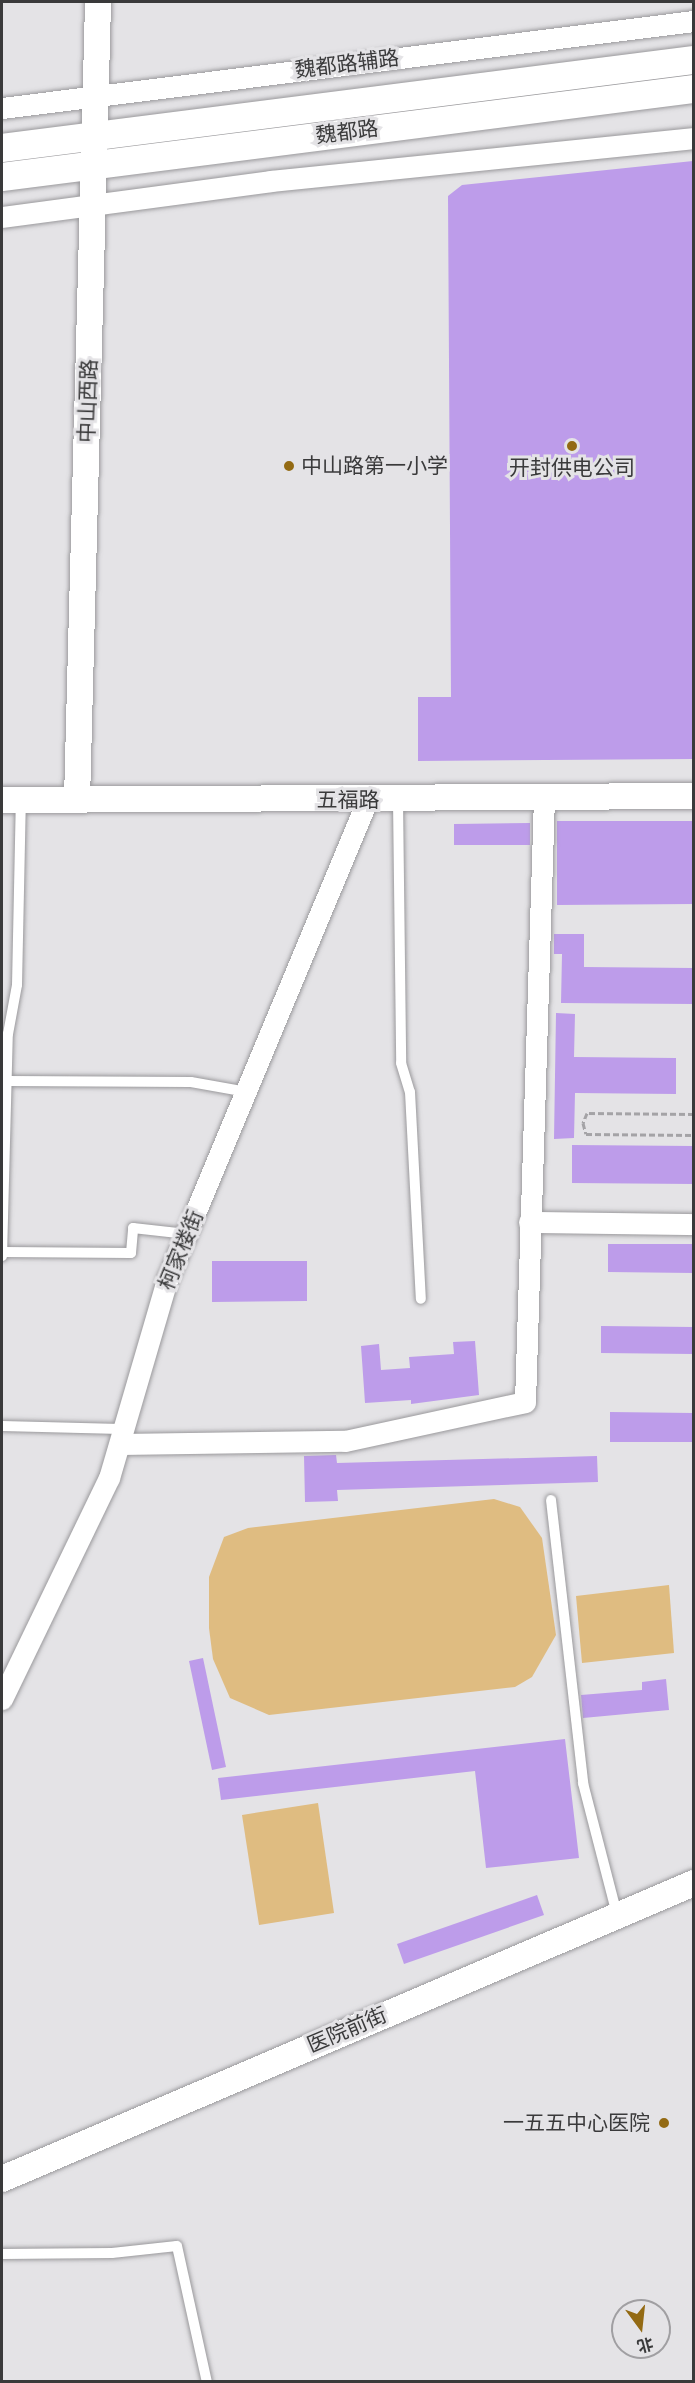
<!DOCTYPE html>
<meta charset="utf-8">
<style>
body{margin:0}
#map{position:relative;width:695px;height:2383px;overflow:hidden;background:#e4e3e6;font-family:Signika,"Noto Sans SC",sans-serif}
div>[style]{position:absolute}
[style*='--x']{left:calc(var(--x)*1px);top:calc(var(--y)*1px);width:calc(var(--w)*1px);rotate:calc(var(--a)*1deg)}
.green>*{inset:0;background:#dfbc81}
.building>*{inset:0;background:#bd9cea}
.path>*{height:3px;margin-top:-1.5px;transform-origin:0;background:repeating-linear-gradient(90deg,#a4a3a6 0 6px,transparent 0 9px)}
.roads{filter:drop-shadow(0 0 2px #9a999c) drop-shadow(0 0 2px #9a999c)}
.service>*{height:10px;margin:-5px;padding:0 5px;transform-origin:5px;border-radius:5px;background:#fff}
.minor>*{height:21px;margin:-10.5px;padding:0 10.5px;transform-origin:10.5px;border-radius:10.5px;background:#fff}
.tertiary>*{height:26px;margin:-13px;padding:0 13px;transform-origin:13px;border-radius:13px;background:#fff}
.secondary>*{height:28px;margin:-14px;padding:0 14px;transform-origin:14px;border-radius:14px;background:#fff}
.dots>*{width:16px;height:16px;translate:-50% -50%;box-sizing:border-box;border:3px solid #e4e3e6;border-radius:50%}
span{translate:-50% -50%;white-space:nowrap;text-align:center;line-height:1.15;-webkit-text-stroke:6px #e4e3e6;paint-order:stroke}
.street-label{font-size:21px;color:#3a3a3b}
.poi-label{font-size:21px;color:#3a3a3b}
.left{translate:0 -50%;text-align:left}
.right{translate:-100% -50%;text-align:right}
.frame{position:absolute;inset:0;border:3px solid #3a3a3b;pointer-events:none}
.north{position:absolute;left:611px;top:2299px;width:60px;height:60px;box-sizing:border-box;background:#e4e3e6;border:2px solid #a09fa2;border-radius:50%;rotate:165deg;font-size:16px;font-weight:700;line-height:24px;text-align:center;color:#3a3a3b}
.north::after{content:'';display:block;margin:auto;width:21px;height:27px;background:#936a13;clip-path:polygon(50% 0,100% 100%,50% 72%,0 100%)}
</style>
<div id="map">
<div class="green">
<i style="clip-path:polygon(494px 1499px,520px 1507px,542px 1538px,556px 1635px,532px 1677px,515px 1687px,269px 1715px,230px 1698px,213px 1659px,209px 1628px,209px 1577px,224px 1537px,248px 1528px)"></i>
<i style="clip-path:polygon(669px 1585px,674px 1653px,582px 1663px,576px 1596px)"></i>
<i style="clip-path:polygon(318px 1803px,334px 1913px,259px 1925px,242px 1815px)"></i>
</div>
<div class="building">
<i style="clip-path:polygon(693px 161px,693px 759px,418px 761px,418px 697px,451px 697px,448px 196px,462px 185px)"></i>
<i style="clip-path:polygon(557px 821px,693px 821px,693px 904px,557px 905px)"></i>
<i style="clip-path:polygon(530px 823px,530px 845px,454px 845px,454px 824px)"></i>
<i style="clip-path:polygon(554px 934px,584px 934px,584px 967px,693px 968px,693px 1004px,561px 1003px,562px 954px,554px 954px)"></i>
<i style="clip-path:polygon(556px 1013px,575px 1014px,574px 1057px,676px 1058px,676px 1094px,575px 1093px,574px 1138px,554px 1139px)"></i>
<i style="clip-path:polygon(572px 1145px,693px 1146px,693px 1184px,572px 1183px)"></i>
<i style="clip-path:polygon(608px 1244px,693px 1244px,693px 1273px,608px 1272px)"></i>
<i style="clip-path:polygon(212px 1261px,307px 1261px,307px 1301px,212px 1302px)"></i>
<i style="clip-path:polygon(601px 1326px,693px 1327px,693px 1354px,601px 1353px)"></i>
<i style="clip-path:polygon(475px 1341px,479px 1395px,411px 1404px,411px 1400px,365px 1403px,361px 1346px,379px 1344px,381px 1370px,410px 1368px,409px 1357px,454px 1354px,453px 1342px)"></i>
<i style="clip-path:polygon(610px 1412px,693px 1413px,693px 1442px,610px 1442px)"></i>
<i style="clip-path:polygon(336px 1455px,337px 1463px,597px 1456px,598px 1482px,337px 1490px,338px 1501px,305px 1502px,304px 1456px)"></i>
<i style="clip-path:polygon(203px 1658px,226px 1767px,212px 1770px,189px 1661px)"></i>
<i style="clip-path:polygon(666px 1679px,669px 1710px,583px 1718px,581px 1695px,642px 1690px,642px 1682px)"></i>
<i style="clip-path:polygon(565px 1739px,579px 1858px,486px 1868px,475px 1771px,221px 1800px,218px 1778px)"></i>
<i style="clip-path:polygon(537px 1895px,544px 1915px,404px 1964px,397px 1944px)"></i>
</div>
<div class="path">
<i style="--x:694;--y:1114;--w:107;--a:-179.5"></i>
<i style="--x:587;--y:1113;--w:11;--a:112"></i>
<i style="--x:583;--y:1123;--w:11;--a:75"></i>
<i style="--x:586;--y:1134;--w:108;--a:0.5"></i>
</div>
<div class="roads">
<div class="service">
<i style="--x:398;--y:800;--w:263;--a:89.3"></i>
<i style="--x:401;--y:1063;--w:30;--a:73"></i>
<i style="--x:410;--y:1092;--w:207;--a:87"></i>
<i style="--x:7;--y:1081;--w:184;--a:0.3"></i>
<i style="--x:191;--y:1082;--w:57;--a:10.1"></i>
<i style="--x:3;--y:1252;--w:128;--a:0.4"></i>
<i style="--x:131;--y:1253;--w:25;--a:-85"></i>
<i style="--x:133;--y:1228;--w:54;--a:6.3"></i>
<i style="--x:2;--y:1256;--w:222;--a:-88.5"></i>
<i style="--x:8;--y:1034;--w:50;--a:-79.6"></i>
<i style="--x:17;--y:985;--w:185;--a:-88.8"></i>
<i style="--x:2;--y:1426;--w:119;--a:1.4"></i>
<i style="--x:551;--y:1500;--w:285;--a:83.5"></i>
<i style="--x:583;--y:1783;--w:135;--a:75.5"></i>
<i style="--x:2;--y:2254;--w:110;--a:-0.5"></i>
<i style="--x:112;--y:2253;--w:65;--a:-6.1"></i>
<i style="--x:177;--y:2246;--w:139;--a:77.6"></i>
</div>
<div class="minor">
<i style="--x:2;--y:108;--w:697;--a:-7.17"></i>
<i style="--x:2;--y:217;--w:271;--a:-7.6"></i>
<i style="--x:271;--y:181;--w:425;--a:-5.8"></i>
<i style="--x:529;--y:1222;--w:165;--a:0.7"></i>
<i style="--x:120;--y:1444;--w:225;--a:-0.8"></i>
<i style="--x:345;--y:1441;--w:184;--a:-12.2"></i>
<i style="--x:525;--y:1402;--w:603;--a:-88.2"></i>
<i style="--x:2;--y:1699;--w:246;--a:-64.2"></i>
<i style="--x:109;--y:1478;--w:206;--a:-73.7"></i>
<i style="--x:167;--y:1280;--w:519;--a:-67.34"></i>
</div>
<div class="tertiary">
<i style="--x:2;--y:800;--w:692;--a:-0.33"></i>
<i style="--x:77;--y:800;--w:798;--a:-88.49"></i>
<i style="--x:2;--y:2179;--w:753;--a:-23.16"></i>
</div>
<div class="secondary">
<i style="--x:2;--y:148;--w:698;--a:-7.25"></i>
<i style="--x:2;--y:177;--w:698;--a:-7.25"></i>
</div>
</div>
<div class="dots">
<i style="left:572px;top:446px;background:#936a13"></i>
<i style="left:289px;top:466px;background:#936a13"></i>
<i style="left:664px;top:2123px;background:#936a13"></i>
</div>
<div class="street-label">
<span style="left:347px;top:64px;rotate:-7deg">魏都路辅路</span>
<span style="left:347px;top:132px;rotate:-7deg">魏都路</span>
<span style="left:88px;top:401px;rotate:-88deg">中山西路</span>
<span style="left:348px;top:800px">五福路</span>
<span style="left:181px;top:1250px;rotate:-68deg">柯家楼街</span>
<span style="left:347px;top:2030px;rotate:-23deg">医院前街</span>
</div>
<div class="poi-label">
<span class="left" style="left:301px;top:466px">中山路第一小学</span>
<span style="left:572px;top:468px">开封供电公司</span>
<span class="right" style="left:650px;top:2123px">一五五中心医院</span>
</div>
<div class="frame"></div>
<div class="north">北</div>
</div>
